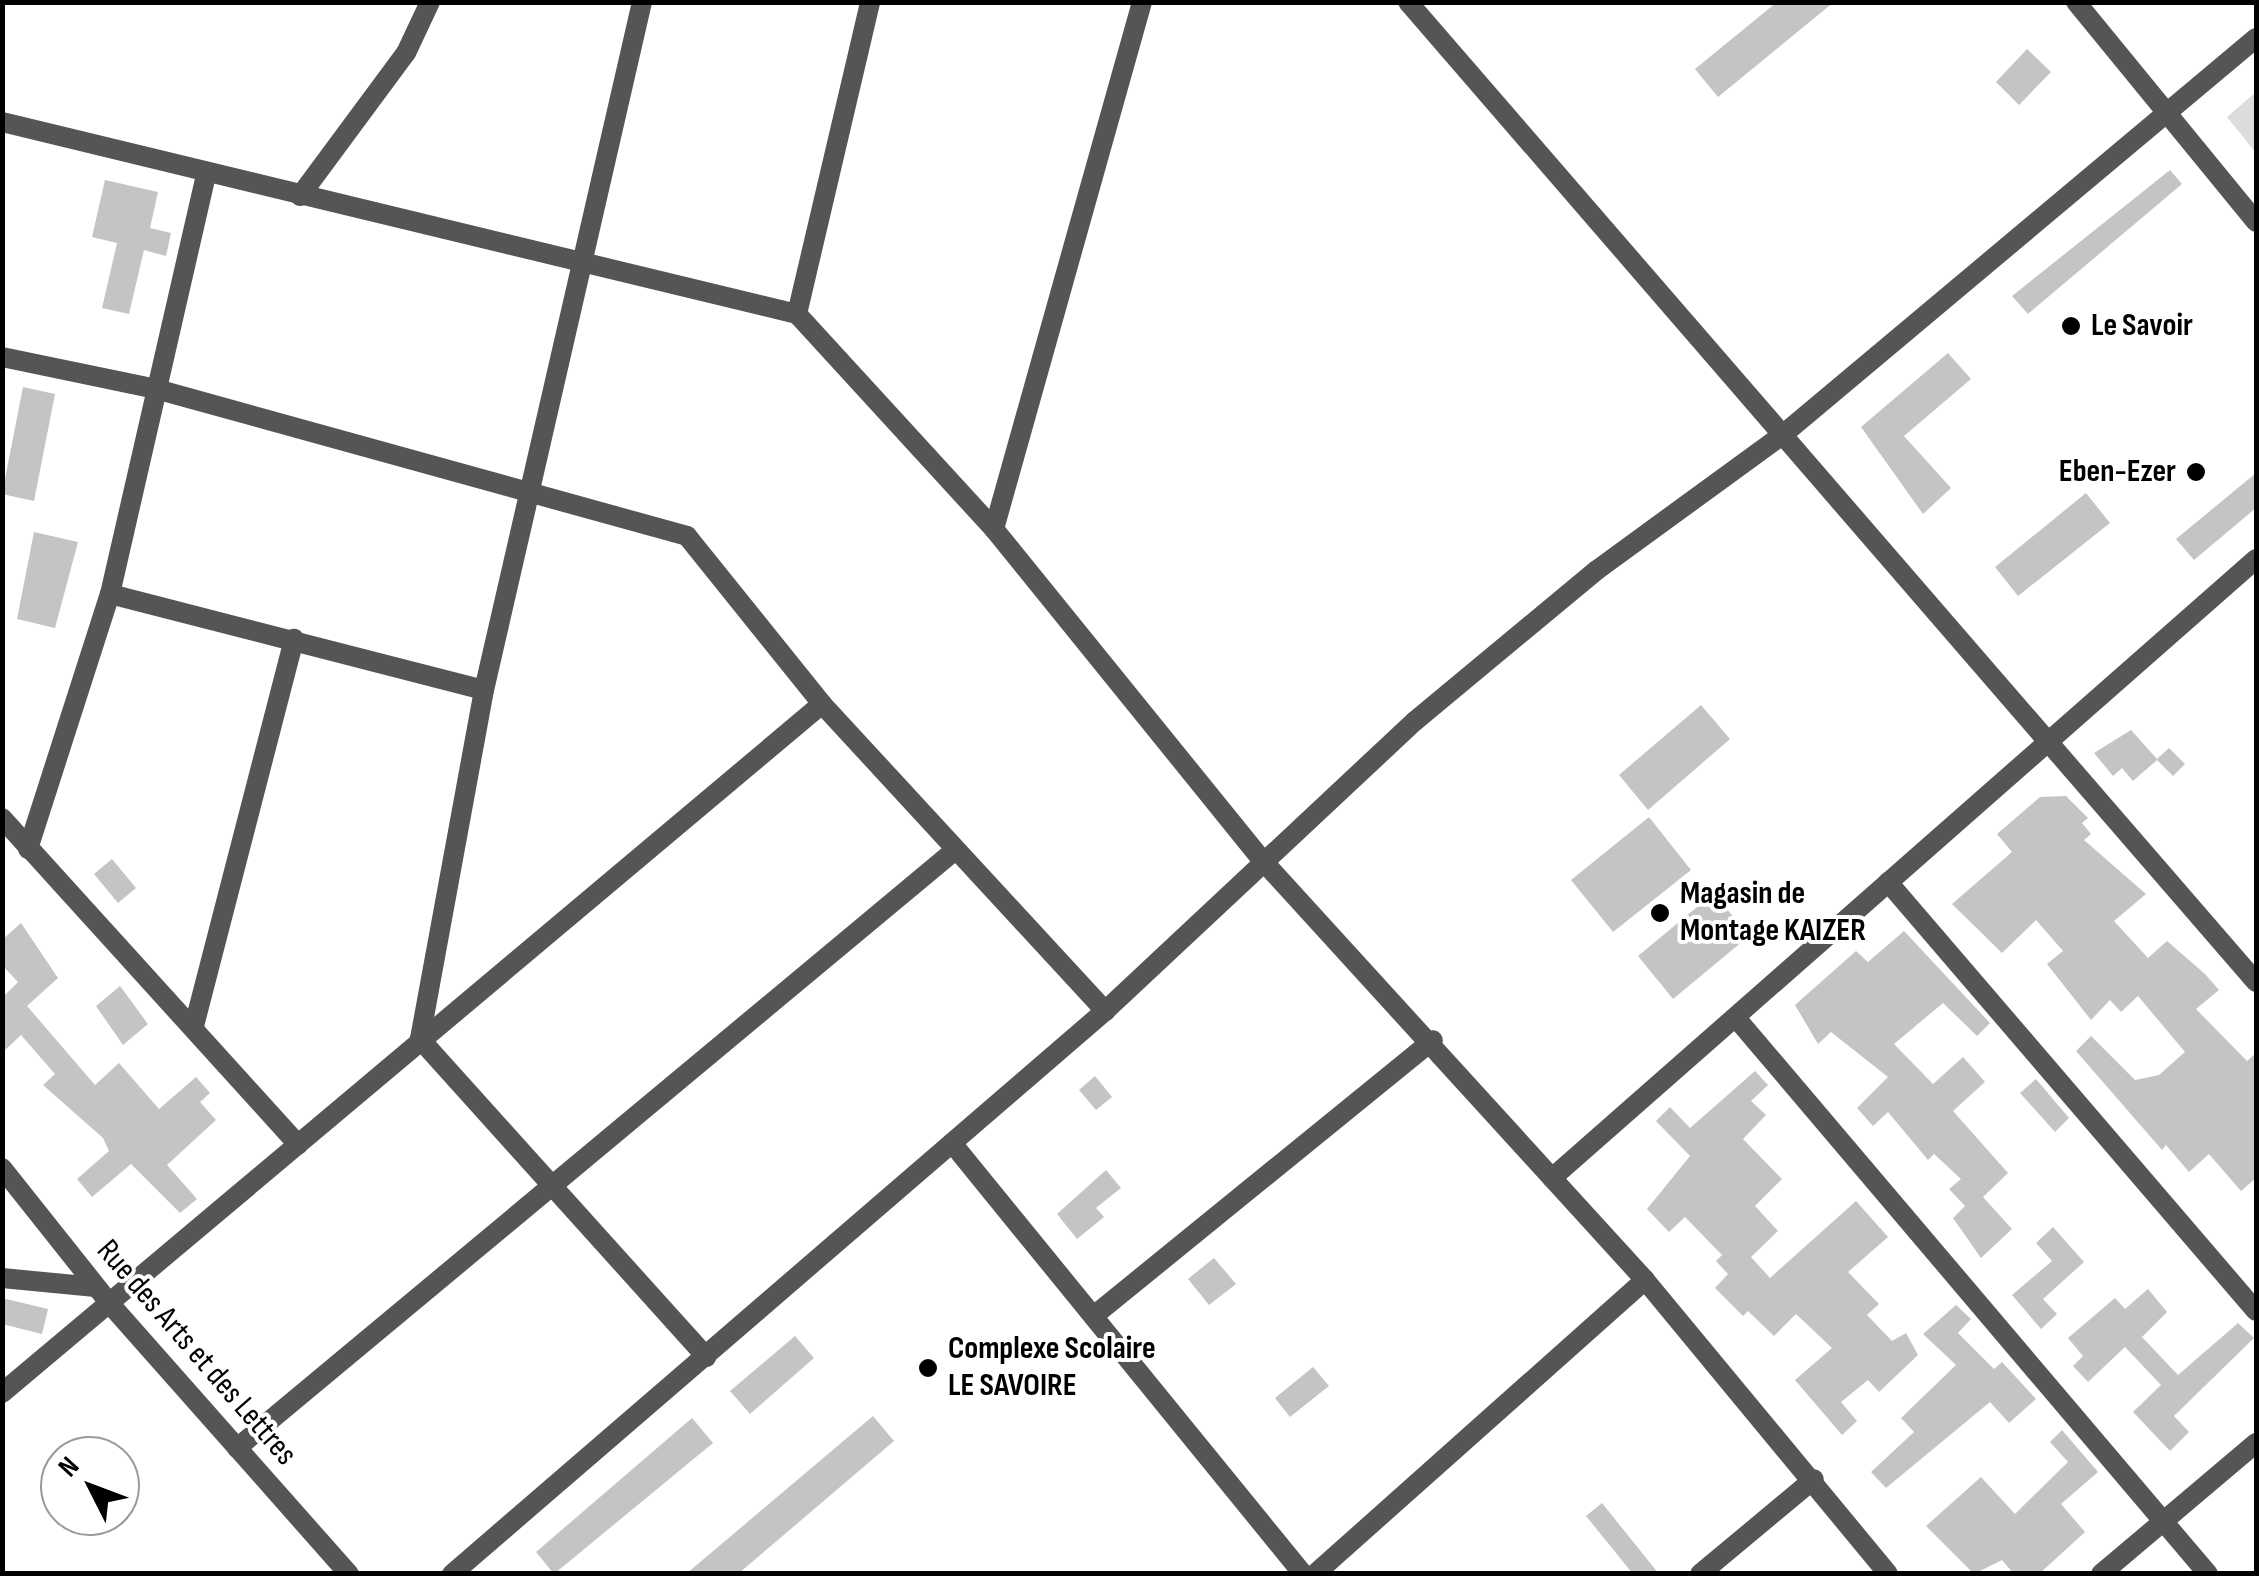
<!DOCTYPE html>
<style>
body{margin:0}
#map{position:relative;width:2259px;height:1576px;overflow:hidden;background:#fff;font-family:"Sofia Sans Condensed",sans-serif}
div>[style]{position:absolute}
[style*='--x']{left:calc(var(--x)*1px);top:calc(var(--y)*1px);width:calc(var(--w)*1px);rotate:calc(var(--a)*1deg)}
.green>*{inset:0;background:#dcdcdc}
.building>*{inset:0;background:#c4c4c4}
.minor>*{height:20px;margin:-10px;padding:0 10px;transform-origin:10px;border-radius:10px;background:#555}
.dots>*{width:28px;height:28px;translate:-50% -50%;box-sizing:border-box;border:5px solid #fff;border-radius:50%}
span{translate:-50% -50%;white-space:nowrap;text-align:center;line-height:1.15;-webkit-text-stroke:8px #fff;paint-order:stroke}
.poi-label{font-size:32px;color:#000;font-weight:700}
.left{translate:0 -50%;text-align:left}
.right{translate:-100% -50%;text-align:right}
.street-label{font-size:32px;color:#000}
.frame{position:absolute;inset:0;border:5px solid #000;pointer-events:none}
.north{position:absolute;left:40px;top:1436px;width:100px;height:100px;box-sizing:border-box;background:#fff;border:2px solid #999;border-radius:50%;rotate:312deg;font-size:28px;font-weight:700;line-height:40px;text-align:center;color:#000}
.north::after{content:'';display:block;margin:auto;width:35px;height:45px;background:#000;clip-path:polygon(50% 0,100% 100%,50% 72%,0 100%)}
</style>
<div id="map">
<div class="green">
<i style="clip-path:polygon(2256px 92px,2256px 153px,2227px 117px)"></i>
</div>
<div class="building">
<i style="clip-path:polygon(1777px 2px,1834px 2px,1718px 97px,1695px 69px)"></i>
<i style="clip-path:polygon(2027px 49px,2051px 72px,2019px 105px,1996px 82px)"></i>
<i style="clip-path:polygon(2170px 170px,2182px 184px,2028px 314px,2012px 296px)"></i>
<i style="clip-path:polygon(105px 180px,158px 192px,150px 228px,171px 233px,166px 256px,144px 250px,129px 314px,102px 308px,117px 243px,92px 237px)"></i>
<i style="clip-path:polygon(1948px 353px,1971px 379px,1904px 436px,1951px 488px,1923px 514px,1861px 427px)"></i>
<i style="clip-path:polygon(23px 387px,55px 394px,34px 501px,2px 494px)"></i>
<i style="clip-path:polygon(2256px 473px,2256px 508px,2194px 560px,2176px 539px)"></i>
<i style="clip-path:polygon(2086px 493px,2110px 523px,2018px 596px,1995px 567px)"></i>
<i style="clip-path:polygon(34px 532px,78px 542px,55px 628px,17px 619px)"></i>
<i style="clip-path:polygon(1701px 705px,1730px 739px,1648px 810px,1619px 775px)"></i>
<i style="clip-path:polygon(2131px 730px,2157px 759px,2169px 748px,2185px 764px,2173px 776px,2157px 760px,2133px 781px,2122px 768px,2113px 776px,2094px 753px)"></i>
<i style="clip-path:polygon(2066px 796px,2088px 818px,2082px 823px,2091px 834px,2084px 840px,2146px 894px,2114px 921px,2148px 958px,2167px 941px,2205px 974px,2219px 990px,2196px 1009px,2247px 1061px,2256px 1053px,2256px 1178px,2241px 1191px,2209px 1154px,2189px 1172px,2166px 1145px,2162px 1150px,2076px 1051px,2091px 1036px,2135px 1080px,2159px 1075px,2185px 1052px,2138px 996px,2121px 1012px,2110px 1000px,2091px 1020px,2047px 964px,2063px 951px,2036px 920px,2002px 953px,1952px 904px,2012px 852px,1997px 834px,2040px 797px)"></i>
<i style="clip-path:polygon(1649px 817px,1691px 870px,1613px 932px,1571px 880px)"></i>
<i style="clip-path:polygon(112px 859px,136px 888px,118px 903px,94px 874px)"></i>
<i style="clip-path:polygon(1714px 893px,1749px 936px,1673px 999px,1638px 956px)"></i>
<i style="clip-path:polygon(21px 923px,58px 978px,27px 1006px,95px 1085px,119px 1063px,159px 1109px,196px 1077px,210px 1093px,200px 1102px,216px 1120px,167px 1165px,197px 1199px,180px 1213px,131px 1164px,92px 1197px,77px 1179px,109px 1151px,103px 1138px,43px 1085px,55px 1074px,21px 1035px,2px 1053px,2px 998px,18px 982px,2px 965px,2px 940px)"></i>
<i style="clip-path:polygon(1904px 931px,1990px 1023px,1977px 1036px,1943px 1003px,1894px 1044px,1933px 1084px,1963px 1057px,1985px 1082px,1953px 1111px,2008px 1173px,1983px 1197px,2012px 1229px,1981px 1258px,1953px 1218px,1965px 1206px,1949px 1189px,1961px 1179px,1934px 1154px,1928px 1160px,1888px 1112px,1873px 1126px,1857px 1108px,1888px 1077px,1831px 1032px,1818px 1044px,1795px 1005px,1856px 951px,1868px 962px)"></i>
<i style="clip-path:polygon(120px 986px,148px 1024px,123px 1045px,96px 1006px)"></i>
<i style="clip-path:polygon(1755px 1071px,1768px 1085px,1751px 1101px,1766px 1115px,1743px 1139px,1782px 1179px,1755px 1206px,1778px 1231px,1751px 1257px,1770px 1278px,1856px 1201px,1888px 1237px,1848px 1272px,1879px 1304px,1867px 1315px,1892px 1341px,1906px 1333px,1918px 1355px,1879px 1392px,1868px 1380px,1841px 1402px,1857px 1421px,1842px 1435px,1795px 1380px,1832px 1348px,1796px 1314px,1774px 1336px,1748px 1311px,1743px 1316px,1715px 1288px,1728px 1274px,1716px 1261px,1722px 1255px,1685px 1217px,1669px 1232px,1647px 1209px,1690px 1156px,1656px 1121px,1670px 1107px,1690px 1128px)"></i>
<i style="clip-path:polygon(1095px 1076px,1112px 1097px,1096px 1110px,1079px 1090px)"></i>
<i style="clip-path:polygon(2036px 1079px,2069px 1118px,2055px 1132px,2020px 1093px)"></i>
<i style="clip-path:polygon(1106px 1170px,1121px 1188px,1096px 1208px,1104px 1217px,1077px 1239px,1057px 1214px)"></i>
<i style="clip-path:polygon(2053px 1227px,2084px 1262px,2043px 1299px,2057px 1314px,2041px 1329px,2012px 1295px,2052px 1261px,2036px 1243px)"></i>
<i style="clip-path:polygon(1214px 1258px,1236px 1284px,1209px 1305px,1188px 1279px)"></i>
<i style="clip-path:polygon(2148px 1289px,2167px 1312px,2142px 1337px,2178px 1375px,2238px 1323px,2254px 1338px,2174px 1416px,2189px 1432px,2170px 1451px,2133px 1412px,2161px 1385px,2125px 1347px,2088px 1382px,2073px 1366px,2083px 1356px,2068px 1338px,2115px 1298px,2125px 1309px)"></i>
<i style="clip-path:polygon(2px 1298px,48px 1309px,42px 1334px,2px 1324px)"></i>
<i style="clip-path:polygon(1956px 1305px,1971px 1319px,1958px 1333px,1994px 1369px,2002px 1362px,2036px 1399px,2009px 1423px,1990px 1402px,1886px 1488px,1871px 1472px,1914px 1432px,1901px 1418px,1956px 1365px,1923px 1334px)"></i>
<i style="clip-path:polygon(795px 1336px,814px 1358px,750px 1414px,730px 1391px)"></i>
<i style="clip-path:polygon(1313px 1367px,1329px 1386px,1290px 1417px,1275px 1398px)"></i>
<i style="clip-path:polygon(873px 1416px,894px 1441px,738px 1574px,686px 1574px)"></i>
<i style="clip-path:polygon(692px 1418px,713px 1443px,554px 1574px,536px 1552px)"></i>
<i style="clip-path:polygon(2062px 1430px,2098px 1472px,2061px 1504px,2085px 1532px,2039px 1574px,2014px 1574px,2002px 1560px,1974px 1574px,1926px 1526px,1981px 1477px,2015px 1514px,2068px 1462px,2050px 1442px)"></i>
<i style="clip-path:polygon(1602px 1503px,1659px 1574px,1633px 1574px,1586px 1516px)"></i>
</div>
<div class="minor">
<i style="--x:642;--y:2;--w:706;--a:102.93"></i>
<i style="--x:484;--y:690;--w:355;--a:100.4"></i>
<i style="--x:420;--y:1039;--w:428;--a:48"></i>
<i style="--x:1408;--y:2;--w:1296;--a:49.13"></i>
<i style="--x:2076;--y:2;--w:284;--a:50.7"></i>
<i style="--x:2;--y:122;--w:818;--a:13.58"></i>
<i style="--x:797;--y:314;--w:292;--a:47.5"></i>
<i style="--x:994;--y:529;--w:427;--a:51"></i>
<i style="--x:1263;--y:861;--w:567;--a:47.64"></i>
<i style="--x:1645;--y:1280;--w:381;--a:50.4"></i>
<i style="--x:300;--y:196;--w:178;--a:-53.5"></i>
<i style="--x:406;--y:53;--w:56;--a:-64.8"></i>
<i style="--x:797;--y:314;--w:320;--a:-76.8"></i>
<i style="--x:2;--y:357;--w:157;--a:11.7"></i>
<i style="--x:156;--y:389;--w:551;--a:15.47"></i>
<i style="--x:687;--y:536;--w:216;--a:51.2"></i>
<i style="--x:822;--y:704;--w:418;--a:47.3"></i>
<i style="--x:994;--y:529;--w:547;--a:-74.31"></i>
<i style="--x:110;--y:594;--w:386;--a:14.4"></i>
<i style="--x:2;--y:818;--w:441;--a:47.8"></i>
<i style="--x:28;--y:849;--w:268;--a:-72.2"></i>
<i style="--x:110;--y:594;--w:433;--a:-77.1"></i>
<i style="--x:1888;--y:882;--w:565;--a:49.38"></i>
<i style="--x:1737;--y:1019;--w:728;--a:49.68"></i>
<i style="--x:194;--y:1026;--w:400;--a:-75.5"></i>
<i style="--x:952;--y:1143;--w:556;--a:50.84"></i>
<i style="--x:2;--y:1168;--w:174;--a:51.5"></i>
<i style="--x:110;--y:1304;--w:361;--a:48.5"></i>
<i style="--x:1552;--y:1178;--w:937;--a:-41.32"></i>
<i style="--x:2;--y:1278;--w:94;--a:5.5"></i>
<i style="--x:1096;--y:1314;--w:434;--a:-39.1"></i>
<i style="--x:2;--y:1393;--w:1071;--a:-40.04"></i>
<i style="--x:237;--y:1448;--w:933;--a:-39.78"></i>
<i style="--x:452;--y:1574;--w:862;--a:-40.77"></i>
<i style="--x:1105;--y:1011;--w:424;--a:-43.1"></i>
<i style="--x:1415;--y:721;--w:236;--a:-39.7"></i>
<i style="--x:1597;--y:570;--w:234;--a:-36.1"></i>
<i style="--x:1786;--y:432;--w:613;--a:-39.97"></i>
<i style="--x:1315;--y:1574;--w:442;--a:-41.7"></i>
<i style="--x:1700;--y:1574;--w:148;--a:-39.8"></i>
<i style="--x:2101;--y:1574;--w:203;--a:-40.2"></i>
</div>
<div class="dots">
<i style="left:2071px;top:326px;background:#000"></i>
<i style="left:2196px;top:472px;background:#000"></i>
<i style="left:1660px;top:913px;background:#000"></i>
<i style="left:928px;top:1368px;background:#000"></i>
</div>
<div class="poi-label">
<span class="left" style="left:2091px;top:326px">Le Savoir</span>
<span class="right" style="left:2176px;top:472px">Eben-Ezer</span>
<span class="left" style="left:1680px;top:913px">Magasin de<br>Montage KAIZER</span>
<span class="left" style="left:948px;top:1368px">Complexe Scolaire<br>LE SAVOIRE</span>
</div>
<div class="street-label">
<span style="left:196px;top:1353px;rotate:49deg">Rue des Arts et des Lettres</span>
</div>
<div class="frame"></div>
<div class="north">N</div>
</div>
